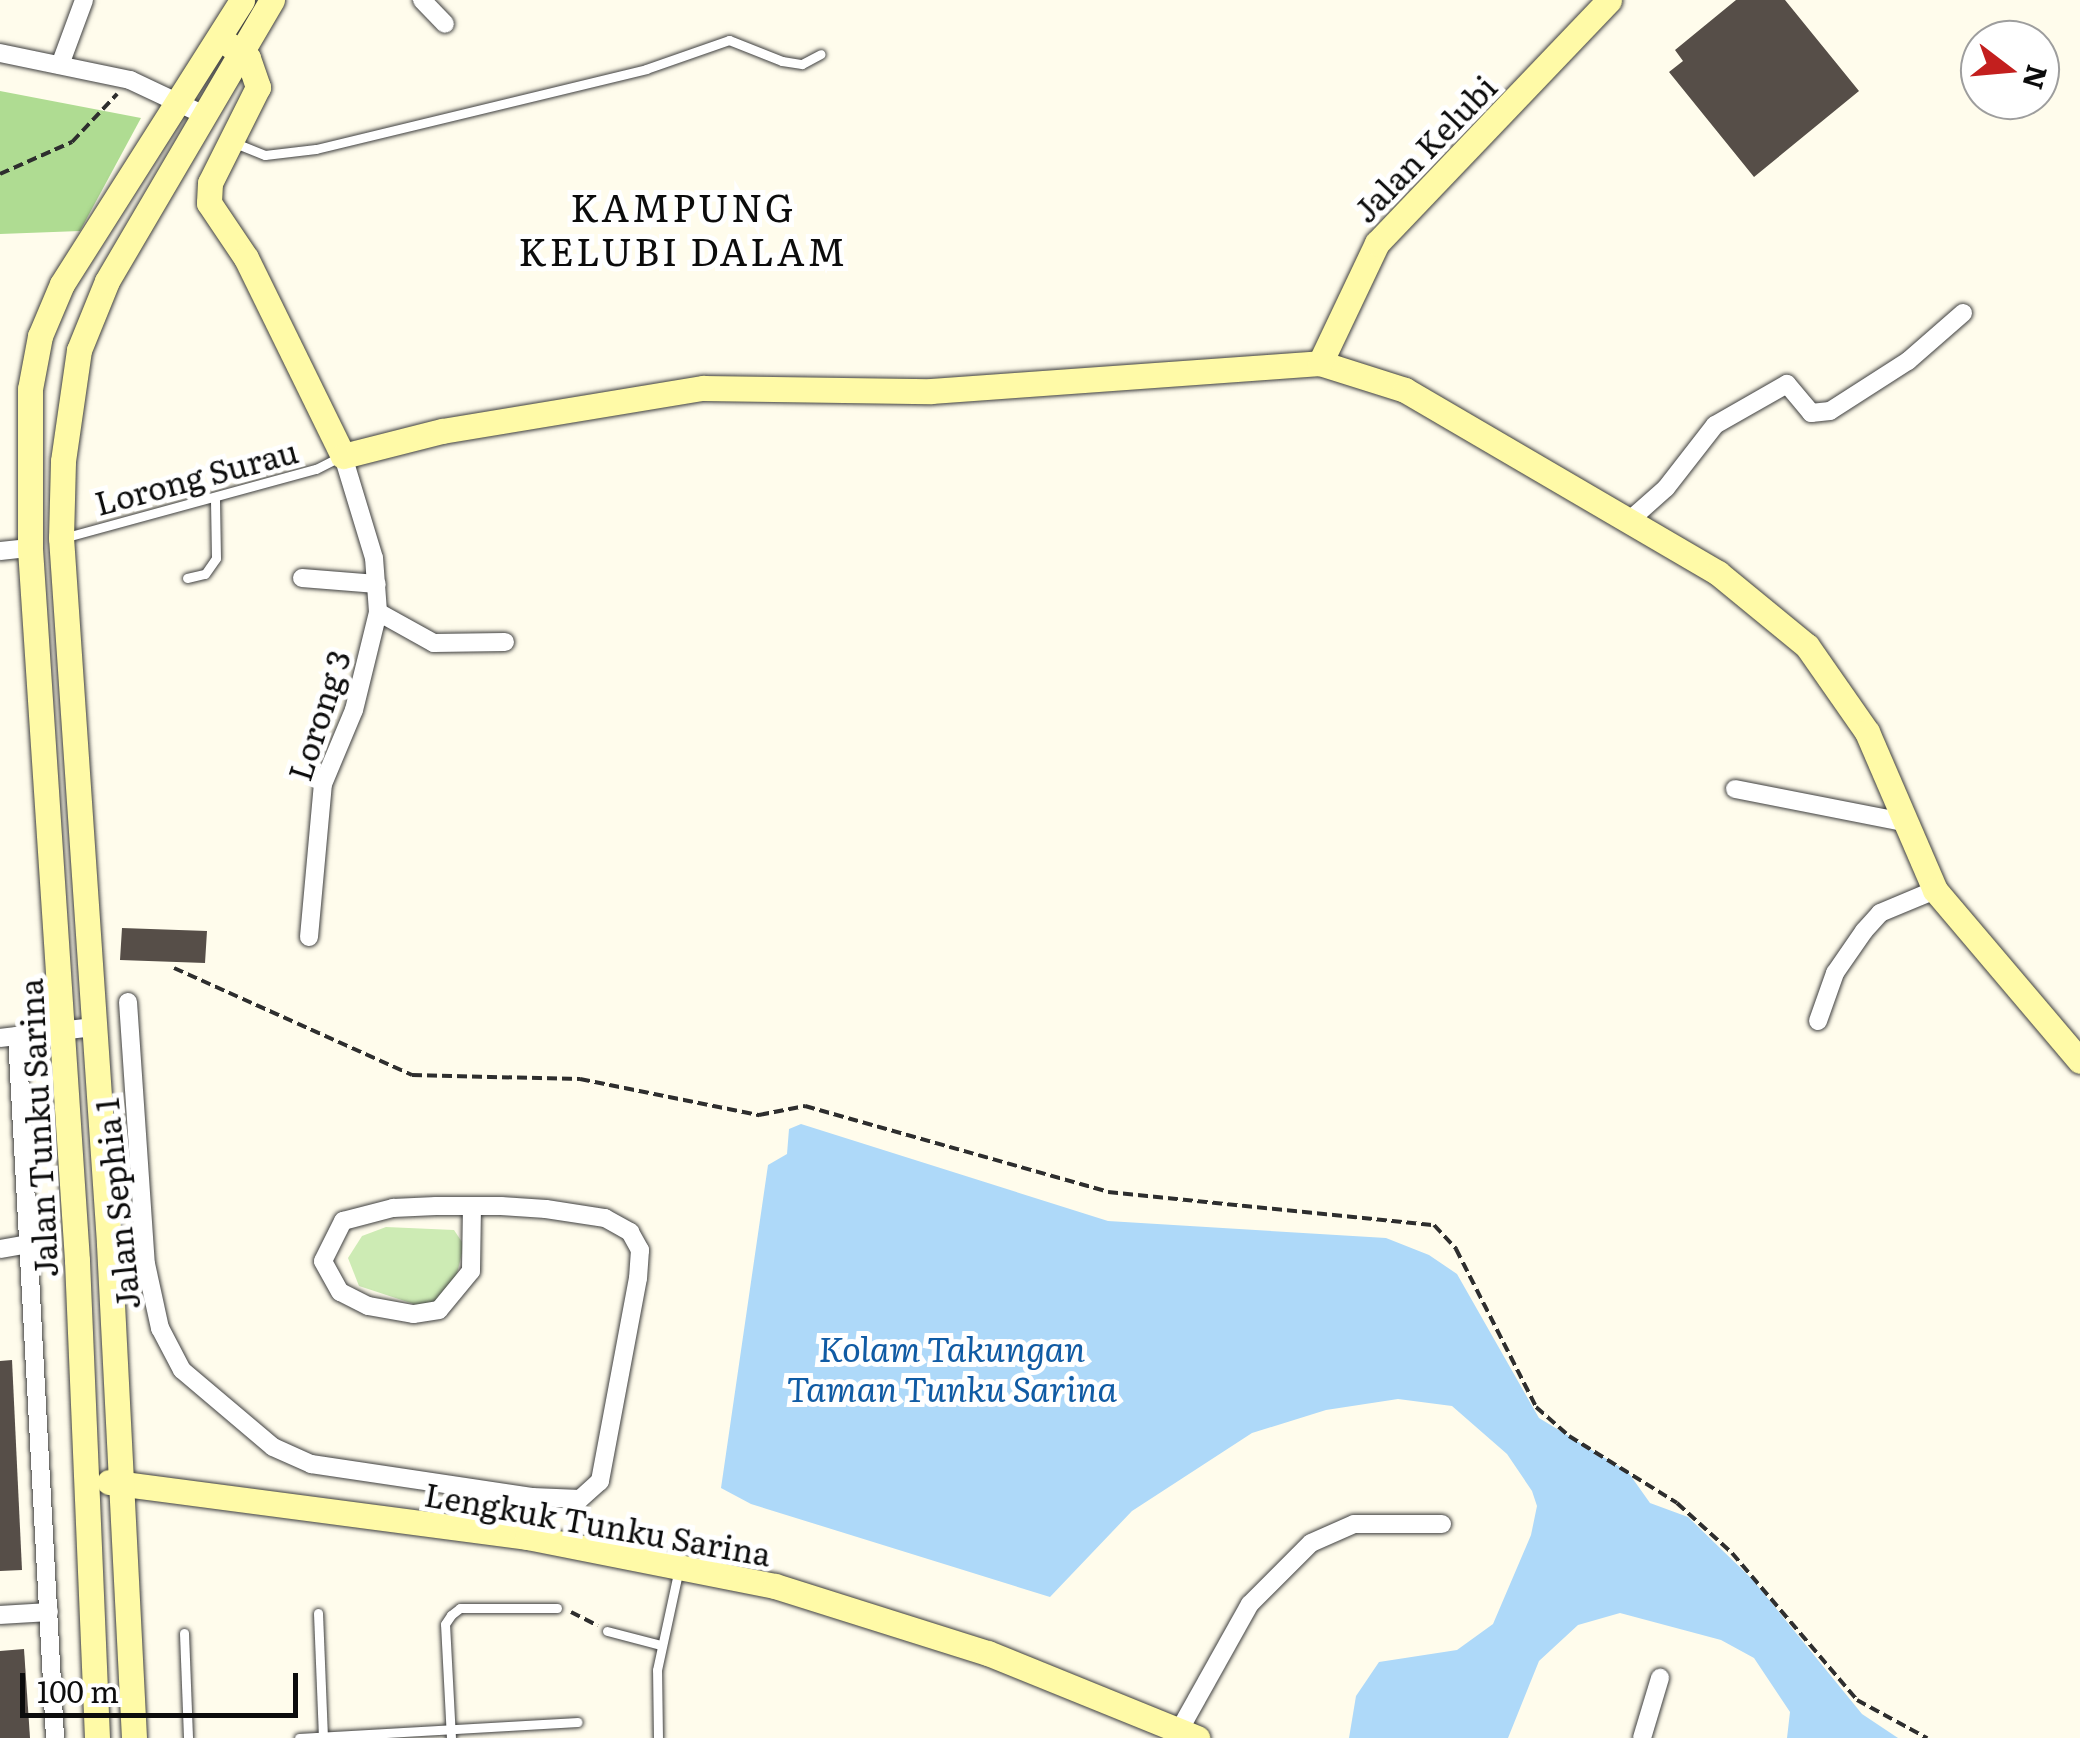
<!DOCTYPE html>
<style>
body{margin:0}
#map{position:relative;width:2080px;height:1738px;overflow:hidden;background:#fffcec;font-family:Literata,serif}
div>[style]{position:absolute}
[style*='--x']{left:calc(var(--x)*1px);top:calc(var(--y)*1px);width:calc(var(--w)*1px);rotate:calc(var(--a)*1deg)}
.green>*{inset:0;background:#cdebb4}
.forest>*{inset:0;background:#afdc92}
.water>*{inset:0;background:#aed9f9}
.building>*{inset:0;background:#564e48}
.path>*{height:4px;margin-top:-2px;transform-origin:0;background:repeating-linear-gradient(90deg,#2e2e2e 0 10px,transparent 0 15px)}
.roads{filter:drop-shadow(0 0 2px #3f3f3f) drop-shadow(0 0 2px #3f3f3f)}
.lane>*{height:9px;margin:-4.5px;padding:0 4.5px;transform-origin:4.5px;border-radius:4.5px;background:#fff}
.street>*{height:18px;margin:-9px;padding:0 9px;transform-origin:9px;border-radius:9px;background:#fff}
.secondary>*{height:25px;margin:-12.5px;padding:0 12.5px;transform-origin:12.5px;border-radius:12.5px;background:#fffaa7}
span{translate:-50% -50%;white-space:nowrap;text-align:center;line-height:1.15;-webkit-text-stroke:10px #fff;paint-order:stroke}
.street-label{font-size:32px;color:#0c0c0c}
.water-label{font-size:35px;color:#105ba4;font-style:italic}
.quarter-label{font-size:38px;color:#0c0c0c;letter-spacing:2.5px}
.north{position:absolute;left:1960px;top:20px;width:100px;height:100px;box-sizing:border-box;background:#fff;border:2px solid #9e9e9e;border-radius:50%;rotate:106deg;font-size:28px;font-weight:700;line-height:40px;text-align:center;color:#0c0c0c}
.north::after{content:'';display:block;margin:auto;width:35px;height:45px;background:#c31f1e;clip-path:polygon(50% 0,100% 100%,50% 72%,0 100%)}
.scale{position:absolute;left:20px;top:1673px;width:278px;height:45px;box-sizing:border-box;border:5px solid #0c0c0c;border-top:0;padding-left:12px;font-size:30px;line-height:35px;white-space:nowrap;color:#0c0c0c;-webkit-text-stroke:8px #fff;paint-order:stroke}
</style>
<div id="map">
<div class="green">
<i style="clip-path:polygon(386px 1227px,454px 1230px,464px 1245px,451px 1298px,423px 1307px,359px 1286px,348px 1258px,362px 1236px)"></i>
</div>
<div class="forest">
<i style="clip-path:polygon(0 91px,141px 118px,80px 231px,0 234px)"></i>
</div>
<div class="water">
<i style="clip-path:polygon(801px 1124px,1108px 1221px,1386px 1238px,1429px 1255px,1457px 1274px,1539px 1418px,1628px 1472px,1650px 1503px,1688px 1517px,1752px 1579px,1862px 1714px,1898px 1738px,1787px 1738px,1790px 1712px,1754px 1658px,1721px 1640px,1620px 1613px,1578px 1625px,1539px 1661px,1508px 1738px,1349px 1738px,1356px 1696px,1379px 1662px,1457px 1650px,1493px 1624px,1531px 1535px,1537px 1506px,1532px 1491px,1507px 1454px,1452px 1406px,1398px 1399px,1326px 1410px,1252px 1433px,1132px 1511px,1050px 1597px,751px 1504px,721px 1488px,768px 1165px,787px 1154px,789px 1129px)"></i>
</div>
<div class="building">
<i style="clip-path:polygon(1736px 0,1785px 0,1859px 91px,1754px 177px,1669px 72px,1683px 61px,1675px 50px)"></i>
<i style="clip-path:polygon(122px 928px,207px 931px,205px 963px,120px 960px)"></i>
<i style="clip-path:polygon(12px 1360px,22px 1570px,0 1571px,0 1361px)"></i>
<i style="clip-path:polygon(24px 1649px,30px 1738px,0 1738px,0 1651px)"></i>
</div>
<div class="path">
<i style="--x:0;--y:174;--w:79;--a:-24"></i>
<i style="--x:72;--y:142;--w:66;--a:-46.8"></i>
<i style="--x:174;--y:968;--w:261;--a:24.2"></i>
<i style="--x:412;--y:1075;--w:168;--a:1.4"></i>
<i style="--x:580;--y:1079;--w:183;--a:11.4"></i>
<i style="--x:759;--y:1115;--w:47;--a:-11.1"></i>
<i style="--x:805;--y:1106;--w:315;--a:15.8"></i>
<i style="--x:1108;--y:1192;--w:328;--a:5.8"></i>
<i style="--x:1434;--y:1225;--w:33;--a:47"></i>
<i style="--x:1456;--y:1249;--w:177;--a:63.1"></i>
<i style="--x:1536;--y:1407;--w:44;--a:41.3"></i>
<i style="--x:1569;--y:1436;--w:127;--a:31.8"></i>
<i style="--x:1677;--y:1503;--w:74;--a:42.3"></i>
<i style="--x:1732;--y:1553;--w:193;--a:49.6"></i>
<i style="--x:1857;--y:1700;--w:80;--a:28.5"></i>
<i style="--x:571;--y:1612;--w:30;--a:27"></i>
</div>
<div class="roads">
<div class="lane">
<i style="--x:235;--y:143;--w:32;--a:22"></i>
<i style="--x:265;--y:155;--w:51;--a:-6.7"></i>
<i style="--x:316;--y:149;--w:340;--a:-13.6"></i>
<i style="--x:646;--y:69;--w:88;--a:-19.3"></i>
<i style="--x:729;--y:40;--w:57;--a:21.6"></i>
<i style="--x:782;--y:61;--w:20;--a:9"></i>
<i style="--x:802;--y:64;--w:21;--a:-28"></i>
<i style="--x:63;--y:538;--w:262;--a:-15.3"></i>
<i style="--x:316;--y:469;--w:27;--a:-27"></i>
<i style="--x:187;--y:578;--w:18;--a:-13"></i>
<i style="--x:205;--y:574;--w:19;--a:-55"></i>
<i style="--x:216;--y:558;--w:60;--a:-91"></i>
<i style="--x:318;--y:1613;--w:125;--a:87.7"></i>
<i style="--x:607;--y:1631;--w:56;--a:14.5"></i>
<i style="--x:184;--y:1633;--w:105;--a:87.8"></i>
<i style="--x:299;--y:1738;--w:279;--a:-3.3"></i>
<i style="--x:451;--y:1738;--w:114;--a:-93"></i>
<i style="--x:445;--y:1624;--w:11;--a:-56"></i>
<i style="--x:451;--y:1615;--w:11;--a:-38"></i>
<i style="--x:460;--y:1608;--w:97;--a:0"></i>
<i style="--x:658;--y:1738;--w:68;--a:-90.8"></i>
<i style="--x:657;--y:1670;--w:104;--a:-77.8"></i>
</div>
<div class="street">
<i style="--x:422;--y:0;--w:33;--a:46"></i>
<i style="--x:0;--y:53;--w:133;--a:11.7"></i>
<i style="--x:130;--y:80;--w:80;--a:25.3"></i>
<i style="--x:60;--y:65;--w:69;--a:-69.7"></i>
<i style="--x:1630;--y:520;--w:48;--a:-41.6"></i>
<i style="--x:1666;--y:488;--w:80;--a:-52.1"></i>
<i style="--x:1715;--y:425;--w:83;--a:-29.7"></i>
<i style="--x:1787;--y:384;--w:38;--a:50"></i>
<i style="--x:1811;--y:413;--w:19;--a:-6"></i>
<i style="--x:1830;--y:411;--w:93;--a:-32.7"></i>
<i style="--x:1908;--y:361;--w:73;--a:-41.1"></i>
<i style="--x:0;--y:551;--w:30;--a:-6"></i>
<i style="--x:302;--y:578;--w:75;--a:4.6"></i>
<i style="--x:378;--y:612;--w:64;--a:29"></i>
<i style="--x:434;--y:643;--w:71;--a:-0.8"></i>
<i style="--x:1735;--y:789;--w:171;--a:11.1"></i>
<i style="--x:309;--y:937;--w:154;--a:-84.8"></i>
<i style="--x:323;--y:784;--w:80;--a:-67.3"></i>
<i style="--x:354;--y:710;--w:101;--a:-76.2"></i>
<i style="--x:378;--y:612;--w:54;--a:-94.2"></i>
<i style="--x:374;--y:558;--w:107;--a:-106.9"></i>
<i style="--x:128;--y:1002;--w:263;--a:86.1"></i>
<i style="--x:146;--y:1264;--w:66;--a:77.7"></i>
<i style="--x:160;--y:1328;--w:47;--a:62.4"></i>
<i style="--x:182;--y:1370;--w:119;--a:40.2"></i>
<i style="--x:273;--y:1447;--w:42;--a:24.1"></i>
<i style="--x:311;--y:1464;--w:223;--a:8.5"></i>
<i style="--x:532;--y:1497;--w:40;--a:97.1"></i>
<i style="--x:1818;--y:1021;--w:51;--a:-70.5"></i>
<i style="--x:1835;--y:973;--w:51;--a:-55.4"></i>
<i style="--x:1864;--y:931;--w:24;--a:-48"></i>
<i style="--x:1880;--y:913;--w:60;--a:-22.7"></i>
<i style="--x:17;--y:1036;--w:703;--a:86.9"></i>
<i style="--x:0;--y:1038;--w:94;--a:-6.7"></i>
<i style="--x:472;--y:1206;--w:65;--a:90.9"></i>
<i style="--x:471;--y:1271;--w:50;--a:129.4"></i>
<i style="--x:439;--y:1310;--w:26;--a:171"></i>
<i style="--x:413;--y:1314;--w:46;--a:-169.9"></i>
<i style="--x:368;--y:1306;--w:31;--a:-153"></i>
<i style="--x:340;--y:1292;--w:35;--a:-119"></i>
<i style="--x:323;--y:1261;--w:45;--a:-63.4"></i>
<i style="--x:343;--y:1221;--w:52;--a:-14.6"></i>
<i style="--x:393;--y:1208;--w:43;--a:-2.7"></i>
<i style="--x:436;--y:1206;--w:65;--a:0"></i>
<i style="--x:501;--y:1206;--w:45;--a:3.8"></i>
<i style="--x:546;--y:1209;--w:60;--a:8.7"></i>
<i style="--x:605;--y:1218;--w:29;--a:29"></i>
<i style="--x:630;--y:1232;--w:21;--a:61"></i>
<i style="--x:640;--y:1250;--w:28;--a:94"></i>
<i style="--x:638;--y:1278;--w:207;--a:100.6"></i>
<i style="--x:600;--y:1481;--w:27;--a:138"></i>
<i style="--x:580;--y:1499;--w:48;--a:-177.6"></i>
<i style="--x:0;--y:1249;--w:28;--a:-10"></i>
<i style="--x:0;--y:1615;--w:49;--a:-3.5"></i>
<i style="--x:1180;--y:1729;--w:143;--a:-60.8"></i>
<i style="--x:1250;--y:1604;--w:86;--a:-45"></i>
<i style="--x:1311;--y:1543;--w:47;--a:-23.8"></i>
<i style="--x:1354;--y:1524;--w:88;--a:0"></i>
<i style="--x:1642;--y:1738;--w:63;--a:-73.3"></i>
</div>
<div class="secondary">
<i style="--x:221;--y:39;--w:33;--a:35"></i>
<i style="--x:248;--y:58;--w:31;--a:71"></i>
<i style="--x:258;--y:87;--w:107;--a:116.6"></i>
<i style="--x:210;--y:183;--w:20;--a:93"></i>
<i style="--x:209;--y:203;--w:66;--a:56.1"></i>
<i style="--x:246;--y:258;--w:220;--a:63.9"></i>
<i style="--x:343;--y:456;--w:102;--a:-14.2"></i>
<i style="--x:442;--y:431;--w:265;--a:-9.4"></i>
<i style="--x:703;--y:388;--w:228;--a:0.8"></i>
<i style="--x:931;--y:391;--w:390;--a:-4.1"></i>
<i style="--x:1320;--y:363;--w:89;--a:17.6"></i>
<i style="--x:1405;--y:390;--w:363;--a:30.3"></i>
<i style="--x:1718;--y:573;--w:115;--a:39.4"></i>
<i style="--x:1807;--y:646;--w:105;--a:55.1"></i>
<i style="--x:1867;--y:732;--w:172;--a:66.7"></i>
<i style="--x:1935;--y:890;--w:224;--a:49.7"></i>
<i style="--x:1320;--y:363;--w:133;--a:-64.6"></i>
<i style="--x:1377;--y:243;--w:336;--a:-46.3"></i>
<i style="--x:109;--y:1482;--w:422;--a:7.5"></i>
<i style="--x:527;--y:1537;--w:253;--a:11.2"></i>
<i style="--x:775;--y:1586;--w:223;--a:17.5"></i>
<i style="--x:988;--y:1653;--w:226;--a:22.1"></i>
<i style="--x:97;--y:1738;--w:478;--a:-92.4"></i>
<i style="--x:77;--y:1260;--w:714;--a:-93.78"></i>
<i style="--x:30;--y:548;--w:159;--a:-90"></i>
<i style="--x:30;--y:389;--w:54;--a:-79.3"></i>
<i style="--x:40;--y:336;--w:56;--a:-67.1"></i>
<i style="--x:62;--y:284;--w:336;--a:-57.6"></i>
<i style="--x:134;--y:1738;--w:496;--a:-92.9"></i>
<i style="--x:109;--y:1243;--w:707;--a:-93.89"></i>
<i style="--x:61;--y:538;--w:77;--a:-88.5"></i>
<i style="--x:63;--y:461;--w:112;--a:-81.8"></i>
<i style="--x:79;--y:350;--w:74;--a:-67.9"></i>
<i style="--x:107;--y:281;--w:326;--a:-59.6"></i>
</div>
</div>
<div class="street-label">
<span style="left:1424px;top:148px;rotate:-46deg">Jalan Kelubi</span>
<span style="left:196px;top:476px;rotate:-15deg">Lorong Surau</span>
<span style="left:318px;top:715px;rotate:-72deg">Lorong 3</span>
<span style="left:37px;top:1128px;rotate:-93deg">Jalan Tunku Sarina</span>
<span style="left:116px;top:1204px;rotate:-96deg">Jalan Sephia 1</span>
<span style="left:598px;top:1523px;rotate:10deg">Lengkuk Tunku Sarina</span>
</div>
<div class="water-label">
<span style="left:952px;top:1367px">Kolam Takungan<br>Taman Tunku Sarina</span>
</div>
<div class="quarter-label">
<span style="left:683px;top:228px">KAMPUNG<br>KELUBI DALAM</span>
</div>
<div class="north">N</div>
<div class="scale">100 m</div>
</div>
